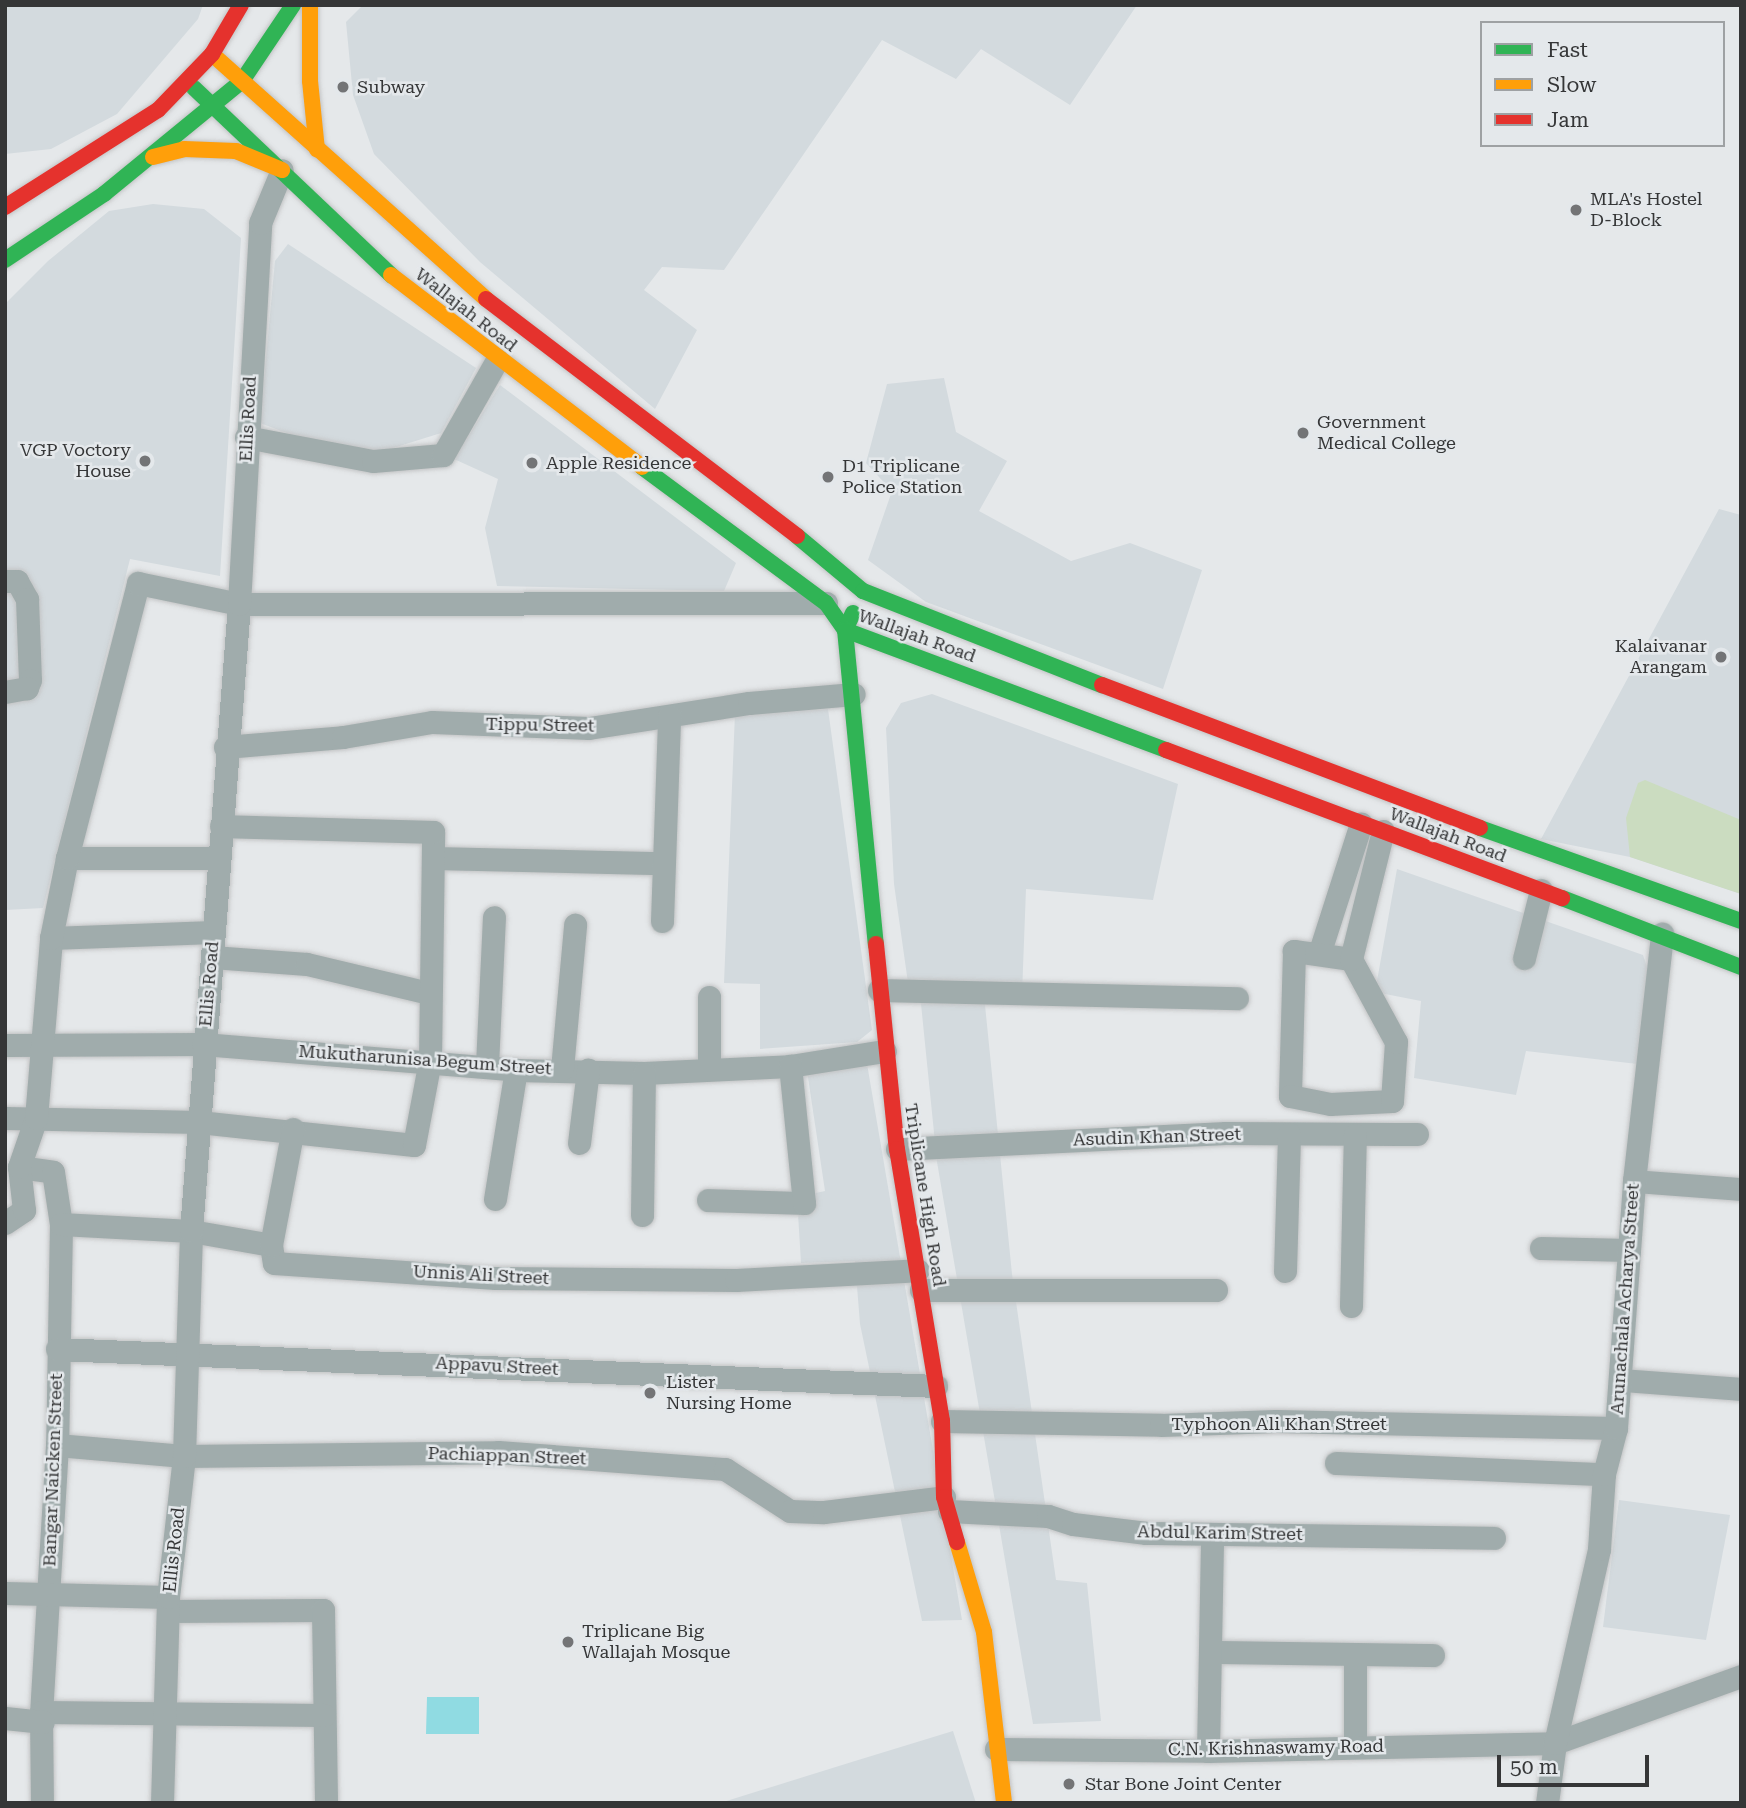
<!DOCTYPE html>
<style>
body{margin:0}
#map{position:relative;width:1746px;height:1808px;overflow:hidden;background:#e5e8ea;font-family:"Roboto Serif",serif}
div>[style]{position:absolute}
[style*='--x']{left:calc(var(--x)*1px);top:calc(var(--y)*1px);width:calc(var(--w)*1px);rotate:calc(var(--a)*1deg)}
.built>*{inset:0;background:#d3dade}
.green>*{inset:0;background:#cbdcc0}
.water>*{inset:0;background:#90dbe2}
.roads{filter:drop-shadow(0 0 2px #c3c4c5) drop-shadow(0 0 2px #c3c4c5)}
.street>*{height:23px;margin:-11.5px;padding:0 11.5px;transform-origin:11.5px;border-radius:11.5px;background:#a0acac}
.fast>*{height:16px;margin:-8px;padding:0 8px;transform-origin:8px;border-radius:8px;background:#30b455}
.slow>*{height:16px;margin:-8px;padding:0 8px;transform-origin:8px;border-radius:8px;background:#ff9f0a}
.jam>*{height:16px;margin:-8px;padding:0 8px;transform-origin:8px;border-radius:8px;background:#e5322d}
.dots>*{width:19px;height:19px;translate:-50% -50%;box-sizing:border-box;border:4px solid #e4e8eb;border-radius:50%}
span{translate:-50% -50%;white-space:nowrap;text-align:center;line-height:1.15;-webkit-text-stroke:5px #e4e8eb;paint-order:stroke}
.poi-label{font-size:18px;color:#353637}
.left{translate:0 -50%;text-align:left}
.right{translate:-100% -50%;text-align:right}
.street-label{font-size:18px;color:#353637}
.frame{position:absolute;inset:0;border:7px solid #353637;pointer-events:none}
.legend{position:absolute;left:1480px;top:21px;width:245px;height:126px;box-sizing:border-box;background:#e4e8eb;border:2px solid #9ea1a3;margin:0;padding:9px 12px;list-style:none;font-size:21px;color:#353637}
.legend li{display:flex;align-items:center;gap:14px;height:35px}
.legend b{width:35px;border:2px solid #9ea1a3}
.scale{position:absolute;left:1497px;top:1755px;width:152px;height:32px;box-sizing:border-box;border:4px solid #353637;border-top:0;padding-left:9px;font-size:21px;line-height:24px;white-space:nowrap;color:#353637;-webkit-text-stroke:5px #e4e8eb;paint-order:stroke}
</style>
<div id="map">
<div class="built">
<i style="clip-path:polygon(5px 5px,203px 5px,198px 19px,117px 114px,51px 149px,5px 154px)"></i>
<i style="clip-path:polygon(363px 5px,1137px 5px,1070px 105px,981px 49px,956px 79px,882px 40px,724px 270px,662px 267px,644px 290px,697px 330px,655px 409px,480px 262px,374px 154px,353px 95px,346px 22px)"></i>
<i style="clip-path:polygon(153px 204px,204px 209px,241px 238px,220px 576px,130px 559px,43px 908px,5px 910px,5px 304px,48px 261px,109px 211px)"></i>
<i style="clip-path:polygon(288px 244px,476px 368px,441px 433px,374px 454px,308px 441px,260px 423px,275px 261px)"></i>
<i style="clip-path:polygon(944px 378px,956px 432px,1007px 461px,979px 511px,1071px 561px,1130px 543px,1202px 570px,1163px 689px,926px 602px,868px 560px,892px 491px,866px 463px,887px 384px)"></i>
<i style="clip-path:polygon(500px 385px,736px 563px,724px 591px,497px 586px,485px 528px,498px 479px,454px 459px)"></i>
<i style="clip-path:polygon(1719px 509px,1741px 515px,1741px 894px,1630px 857px,1541px 839px)"></i>
<i style="clip-path:polygon(932px 694px,1178px 784px,1153px 900px,1026px 889px,1022px 994px,909px 990px,894px 884px,886px 728px,901px 703px)"></i>
<i style="clip-path:polygon(828px 709px,872px 1030px,857px 1042px,760px 1049px,760px 984px,724px 983px,735px 713px)"></i>
<i style="clip-path:polygon(1397px 869px,1643px 955px,1650px 976px,1646px 1065px,1526px 1051px,1516px 1095px,1414px 1078px,1421px 1001px,1375px 992px)"></i>
<i style="clip-path:polygon(920px 994px,984px 995px,1012px 1274px,1056px 1580px,1087px 1583px,1101px 1721px,1033px 1724px,937px 1162px)"></i>
<i style="clip-path:polygon(866px 1058px,962px 1620px,922px 1621px,860px 1324px,855px 1261px,801px 1263px,797px 1197px,825px 1191px,806px 1064px)"></i>
<i style="clip-path:polygon(1619px 1500px,1730px 1515px,1706px 1640px,1603px 1627px)"></i>
<i style="clip-path:polygon(953px 1731px,976px 1803px,720px 1803px,855px 1761px)"></i>
</div>
<div class="green">
<i style="clip-path:polygon(1645px 780px,1741px 820px,1741px 894px,1630px 857px,1626px 818px,1638px 783px)"></i>
</div>
<div class="water">
<i style="clip-path:polygon(427px 1697px,479px 1697px,479px 1734px,426px 1734px)"></i>
</div>
<div class="roads">
<div class="street">
<i style="--x:246;--y:437;--w:129;--a:10.7"></i>
<i style="--x:373;--y:461;--w:70;--a:-4.9"></i>
<i style="--x:443;--y:455;--w:109;--a:-60.4"></i>
<i style="--x:5;--y:581;--w:12;--a:0"></i>
<i style="--x:17;--y:581;--w:21;--a:61"></i>
<i style="--x:27;--y:599;--w:81;--a:87.9"></i>
<i style="--x:30;--y:680;--w:9;--a:111"></i>
<i style="--x:27;--y:688;--w:22;--a:170"></i>
<i style="--x:225;--y:747;--w:118;--a:-4.8"></i>
<i style="--x:343;--y:737;--w:90;--a:-9.6"></i>
<i style="--x:432;--y:722;--w:157;--a:2.2"></i>
<i style="--x:589;--y:728;--w:162;--a:-8.9"></i>
<i style="--x:749;--y:703;--w:105;--a:-4.9"></i>
<i style="--x:67;--y:858;--w:152;--a:0"></i>
<i style="--x:433;--y:858;--w:229;--a:1.3"></i>
<i style="--x:662;--y:921;--w:205;--a:-88"></i>
<i style="--x:51;--y:938;--w:162;--a:-2.1"></i>
<i style="--x:1320;--y:951;--w:134;--a:-72.2"></i>
<i style="--x:212;--y:957;--w:95;--a:4.2"></i>
<i style="--x:307;--y:964;--w:125;--a:13.4"></i>
<i style="--x:1524;--y:958;--w:70;--a:-76"></i>
<i style="--x:1351;--y:959;--w:58;--a:-172"></i>
<i style="--x:1294;--y:951;--w:145;--a:91.6"></i>
<i style="--x:1290;--y:1096;--w:41;--a:11.3"></i>
<i style="--x:1330;--y:1104;--w:62;--a:-2.8"></i>
<i style="--x:1392;--y:1101;--w:59;--a:-86.1"></i>
<i style="--x:1396;--y:1042;--w:94;--a:-118.5"></i>
<i style="--x:1351;--y:959;--w:132;--a:-76"></i>
<i style="--x:879;--y:990;--w:358;--a:1.3"></i>
<i style="--x:5;--y:1045;--w:198;--a:-0.3"></i>
<i style="--x:203;--y:1044;--w:314;--a:4.7"></i>
<i style="--x:516;--y:1070;--w:128;--a:1.3"></i>
<i style="--x:644;--y:1073;--w:146;--a:-2.7"></i>
<i style="--x:790;--y:1066;--w:96;--a:-9"></i>
<i style="--x:487;--y:1065;--w:148;--a:-87.3"></i>
<i style="--x:709;--y:1066;--w:69;--a:-90"></i>
<i style="--x:562;--y:1069;--w:145;--a:-84.8"></i>
<i style="--x:5;--y:1118;--w:194;--a:1.2"></i>
<i style="--x:199;--y:1122;--w:216;--a:6.1"></i>
<i style="--x:414;--y:1145;--w:86;--a:-79.3"></i>
<i style="--x:430;--y:1060;--w:228;--a:-89.2"></i>
<i style="--x:433;--y:832;--w:212;--a:-178.4"></i>
<i style="--x:579;--y:1143;--w:74;--a:-83"></i>
<i style="--x:897;--y:1149;--w:329;--a:-2.8"></i>
<i style="--x:1226;--y:1133;--w:191;--a:0.3"></i>
<i style="--x:19;--y:1167;--w:34;--a:8"></i>
<i style="--x:53;--y:1172;--w:53;--a:81.3"></i>
<i style="--x:61;--y:1224;--w:221;--a:91"></i>
<i style="--x:57;--y:1445;--w:267;--a:93.4"></i>
<i style="--x:41;--y:1712;--w:91;--a:89.4"></i>
<i style="--x:1634;--y:1181;--w:107;--a:4.3"></i>
<i style="--x:495;--y:1199;--w:131;--a:-80.8"></i>
<i style="--x:708;--y:1200;--w:96;--a:1.8"></i>
<i style="--x:804;--y:1203;--w:138;--a:-95.8"></i>
<i style="--x:642;--y:1215;--w:142;--a:-89.2"></i>
<i style="--x:5;--y:1223;--w:23;--a:-34"></i>
<i style="--x:24;--y:1210;--w:43;--a:-96.6"></i>
<i style="--x:19;--y:1167;--w:52;--a:-70.9"></i>
<i style="--x:36;--y:1118;--w:181;--a:-85.2"></i>
<i style="--x:51;--y:938;--w:82;--a:-78.7"></i>
<i style="--x:67;--y:858;--w:284;--a:-75.5"></i>
<i style="--x:138;--y:583;--w:103;--a:11.7"></i>
<i style="--x:239;--y:604;--w:587;--a:-0.1"></i>
<i style="--x:61;--y:1224;--w:130;--a:3.1"></i>
<i style="--x:191;--y:1231;--w:81;--a:9.9"></i>
<i style="--x:271;--y:1245;--w:18;--a:81"></i>
<i style="--x:274;--y:1263;--w:222;--a:3.9"></i>
<i style="--x:495;--y:1278;--w:241;--a:0.5"></i>
<i style="--x:736;--y:1280;--w:182;--a:-3.1"></i>
<i style="--x:271;--y:1245;--w:118;--a:-79.3"></i>
<i style="--x:1541;--y:1248;--w:88;--a:1.3"></i>
<i style="--x:1285;--y:1271;--w:137;--a:-88.3"></i>
<i style="--x:921;--y:1290;--w:295;--a:0"></i>
<i style="--x:1351;--y:1306;--w:171;--a:-88.7"></i>
<i style="--x:57;--y:1349;--w:880;--a:2.41"></i>
<i style="--x:1622;--y:1380;--w:119;--a:4.3"></i>
<i style="--x:942;--y:1421;--w:219;--a:1"></i>
<i style="--x:1161;--y:1425;--w:115;--a:-2"></i>
<i style="--x:1276;--y:1421;--w:340;--a:1.2"></i>
<i style="--x:57;--y:1445;--w:127;--a:5"></i>
<i style="--x:184;--y:1456;--w:314;--a:-0.7"></i>
<i style="--x:498;--y:1452;--w:228;--a:4.3"></i>
<i style="--x:725;--y:1469;--w:77;--a:32.9"></i>
<i style="--x:790;--y:1511;--w:34;--a:2"></i>
<i style="--x:824;--y:1512;--w:121;--a:-7.1"></i>
<i style="--x:1336;--y:1463;--w:268;--a:2.4"></i>
<i style="--x:949;--y:1511;--w:99;--a:2.9"></i>
<i style="--x:1048;--y:1516;--w:26;--a:18"></i>
<i style="--x:1073;--y:1524;--w:74;--a:7"></i>
<i style="--x:1146;--y:1533;--w:348;--a:0.8"></i>
<i style="--x:5;--y:1593;--w:163;--a:1.4"></i>
<i style="--x:168;--y:1611;--w:155;--a:-0.4"></i>
<i style="--x:323;--y:1610;--w:193;--a:89.1"></i>
<i style="--x:1212;--y:1652;--w:221;--a:0.8"></i>
<i style="--x:1355;--y:1654;--w:93;--a:90"></i>
<i style="--x:41;--y:1712;--w:283;--a:0.6"></i>
<i style="--x:5;--y:1718;--w:38;--a:6"></i>
<i style="--x:996;--y:1749;--w:212;--a:0.5"></i>
<i style="--x:1208;--y:1751;--w:347;--a:-1.3"></i>
<i style="--x:1555;--y:1743;--w:198;--a:-19.8"></i>
<i style="--x:1208;--y:1751;--w:217;--a:-88.9"></i>
<i style="--x:162;--y:1803;--w:206;--a:-88.3"></i>
<i style="--x:168;--y:1597;--w:142;--a:-83.5"></i>
<i style="--x:184;--y:1456;--w:225;--a:-88.2"></i>
<i style="--x:191;--y:1231;--w:629;--a:-85.62"></i>
<i style="--x:239;--y:604;--w:382;--a:-86.8"></i>
<i style="--x:260;--y:223;--w:57;--a:-67.5"></i>
<i style="--x:1547;--y:1803;--w:61;--a:-82.4"></i>
<i style="--x:1555;--y:1743;--w:199;--a:-77.2"></i>
<i style="--x:1599;--y:1549;--w:75;--a:-86.2"></i>
<i style="--x:1604;--y:1474;--w:48;--a:-75.4"></i>
<i style="--x:1616;--y:1428;--w:248;--a:-85.8"></i>
<i style="--x:1634;--y:1181;--w:249;--a:-83.5"></i>
</div>
<div class="fast">
<i style="--x:194;--y:88;--w:272;--a:43.5"></i>
<i style="--x:5;--y:260;--w:119;--a:-33.7"></i>
<i style="--x:104;--y:194;--w:178;--a:-39.3"></i>
<i style="--x:242;--y:81;--w:92;--a:-56.1"></i>
<i style="--x:642;--y:467;--w:229;--a:36.5"></i>
<i style="--x:826;--y:603;--w:33;--a:55"></i>
<i style="--x:845;--y:630;--w:343;--a:20.5"></i>
<i style="--x:797;--y:536;--w:86;--a:39.8"></i>
<i style="--x:863;--y:591;--w:257;--a:21.5"></i>
<i style="--x:853;--y:613;--w:19;--a:115"></i>
<i style="--x:845;--y:630;--w:316;--a:84.4"></i>
<i style="--x:1480;--y:828;--w:277;--a:19.6"></i>
<i style="--x:1562;--y:898;--w:192;--a:21.1"></i>
</div>
<div class="slow">
<i style="--x:310;--y:5;--w:76;--a:90"></i>
<i style="--x:310;--y:81;--w:69;--a:84.2"></i>
<i style="--x:212;--y:54;--w:368;--a:41.8"></i>
<i style="--x:153;--y:157;--w:32;--a:-14"></i>
<i style="--x:184;--y:149;--w:52;--a:2.2"></i>
<i style="--x:236;--y:151;--w:50;--a:22.4"></i>
<i style="--x:391;--y:275;--w:316;--a:37.4"></i>
<i style="--x:957;--y:1542;--w:94;--a:73.3"></i>
<i style="--x:984;--y:1632;--w:172;--a:83.3"></i>
</div>
<div class="jam">
<i style="--x:5;--y:207;--w:181;--a:-32.4"></i>
<i style="--x:158;--y:110;--w:78;--a:-46"></i>
<i style="--x:212;--y:54;--w:57;--a:-59.4"></i>
<i style="--x:486;--y:299;--w:391;--a:37.3"></i>
<i style="--x:1102;--y:685;--w:404;--a:20.7"></i>
<i style="--x:1166;--y:750;--w:423;--a:20.5"></i>
<i style="--x:876;--y:944;--w:206;--a:84.2"></i>
<i style="--x:897;--y:1149;--w:276;--a:80.6"></i>
<i style="--x:942;--y:1421;--w:76;--a:88.5"></i>
<i style="--x:944;--y:1497;--w:47;--a:73.9"></i>
</div>
</div>
<div class="dots">
<i style="left:343px;top:87px;background:#737476"></i>
<i style="left:1576px;top:210px;background:#737476"></i>
<i style="left:1303px;top:433px;background:#737476"></i>
<i style="left:145px;top:461px;background:#737476"></i>
<i style="left:532px;top:463px;background:#737476"></i>
<i style="left:828px;top:477px;background:#737476"></i>
<i style="left:1721px;top:657px;background:#737476"></i>
<i style="left:650px;top:1393px;background:#737476"></i>
<i style="left:568px;top:1642px;background:#737476"></i>
<i style="left:1069px;top:1784px;background:#737476"></i>
</div>
<div class="poi-label">
<span class="left" style="left:357px;top:87px">Subway</span>
<span class="left" style="left:1590px;top:210px">MLA's Hostel<br>D-Block</span>
<span class="left" style="left:1317px;top:433px">Government<br>Medical College</span>
<span class="right" style="left:131px;top:461px">VGP Voctory<br>House</span>
<span class="left" style="left:546px;top:463px">Apple Residence</span>
<span class="left" style="left:842px;top:477px">D1 Triplicane<br>Police Station</span>
<span class="right" style="left:1707px;top:657px">Kalaivanar<br>Arangam</span>
<span class="left" style="left:666px;top:1393px">Lister<br>Nursing Home</span>
<span class="left" style="left:582px;top:1642px">Triplicane Big<br>Wallajah Mosque</span>
<span class="left" style="left:1085px;top:1784px">Star Bone Joint Center</span>
</div>
<div class="street-label">
<span style="left:466px;top:310px;rotate:38deg">Wallajah Road</span>
<span style="left:248px;top:419px;rotate:-87deg">Ellis Road</span>
<span style="left:917px;top:636px;rotate:20deg">Wallajah Road</span>
<span style="left:540px;top:725px;rotate:1deg">Tippu Street</span>
<span style="left:1448px;top:835px;rotate:21deg">Wallajah Road</span>
<span style="left:209px;top:984px;rotate:-85deg">Ellis Road</span>
<span style="left:425px;top:1060px;rotate:4deg">Mukutharunisa Begum Street</span>
<span style="left:1157px;top:1137px;rotate:-2deg">Asudin Khan Street</span>
<span style="left:925px;top:1195px;rotate:81deg">Triplicane High Road</span>
<span style="left:481px;top:1275px;rotate:3deg">Unnis Ali Street</span>
<span style="left:1625px;top:1299px;rotate:-86deg">Arunachala Acharya Street</span>
<span style="left:497px;top:1366px;rotate:3deg">Appavu Street</span>
<span style="left:1279px;top:1424px">Typhoon Ali Khan Street</span>
<span style="left:507px;top:1456px;rotate:2deg">Pachiappan Street</span>
<span style="left:53px;top:1470px;rotate:-88deg">Bangar Naicken Street</span>
<span style="left:1220px;top:1533px;rotate:1deg">Abdul Karim Street</span>
<span style="left:174px;top:1550px;rotate:-84deg">Ellis Road</span>
<span style="left:1276px;top:1748px;rotate:-1deg">C.N. Krishnaswamy Road</span>
</div>
<div class="frame"></div>
<ul class="legend">
<li><b style="height:9px;background:#30b455"></b>Fast</li>
<li><b style="height:9px;background:#ff9f0a"></b>Slow</li>
<li><b style="height:9px;background:#e5322d"></b>Jam</li>
</ul>
<div class="scale">50 m</div>
</div>
